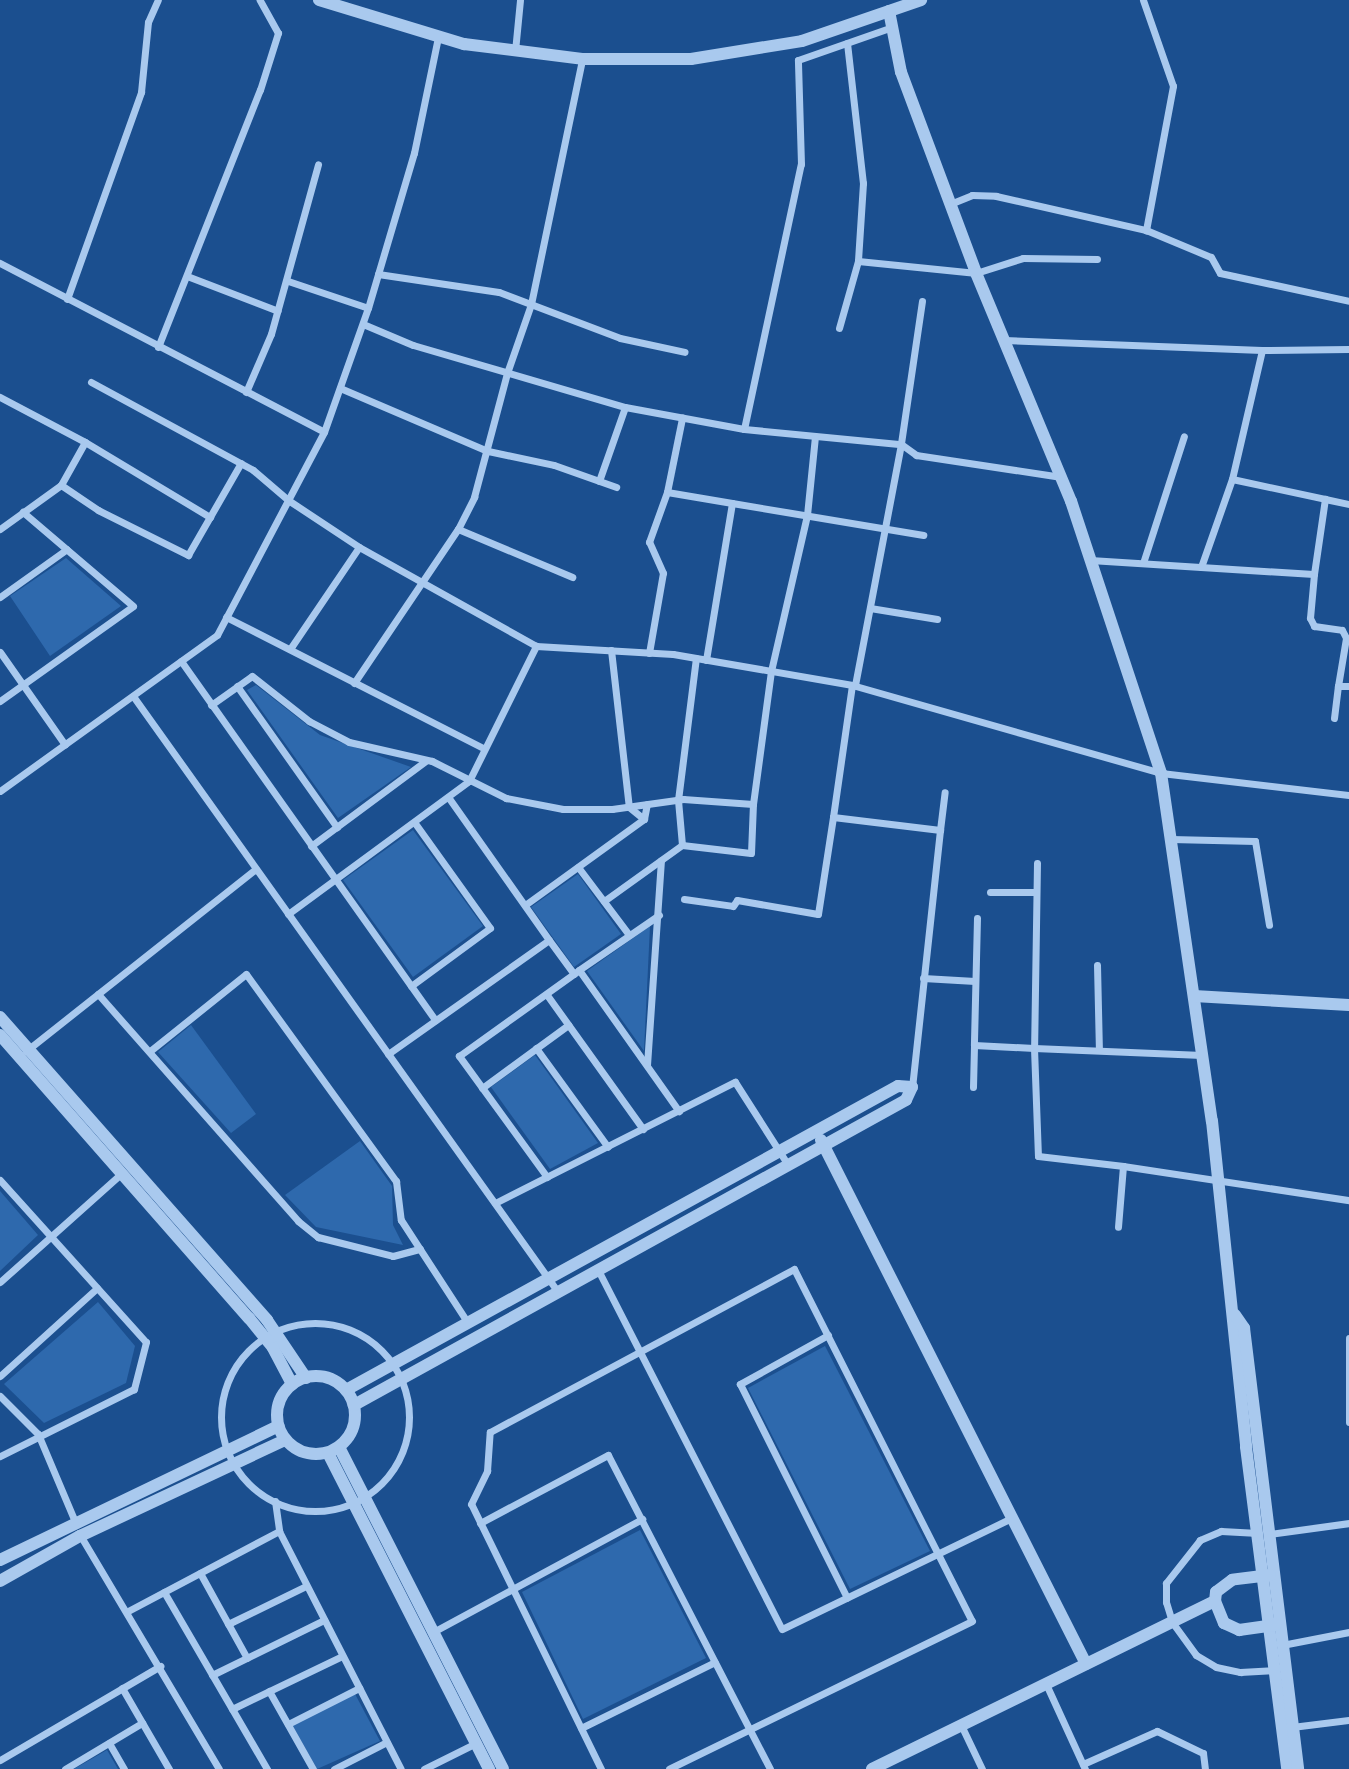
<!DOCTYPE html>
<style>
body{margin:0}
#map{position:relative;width:1349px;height:1769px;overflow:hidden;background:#1b4f8f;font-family:Overpass,sans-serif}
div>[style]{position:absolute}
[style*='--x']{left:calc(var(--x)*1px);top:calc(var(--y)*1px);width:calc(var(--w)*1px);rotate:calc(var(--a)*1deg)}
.green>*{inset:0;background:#2e69ad}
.minor>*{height:7px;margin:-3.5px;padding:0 3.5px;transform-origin:3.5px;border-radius:3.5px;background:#a9c9ee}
.minor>.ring{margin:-3.5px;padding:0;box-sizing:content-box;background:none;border:7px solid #a9c9ee;border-radius:50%}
.tertiary>*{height:12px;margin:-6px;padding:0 6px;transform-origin:6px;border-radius:6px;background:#a9c9ee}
.tertiary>.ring{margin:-6px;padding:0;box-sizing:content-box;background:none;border:12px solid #a9c9ee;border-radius:50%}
span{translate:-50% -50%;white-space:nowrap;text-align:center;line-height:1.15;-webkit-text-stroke:5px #1b4f8f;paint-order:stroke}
</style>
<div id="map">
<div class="green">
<i style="clip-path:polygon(66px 558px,121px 606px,50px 656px,10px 596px)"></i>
<i style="clip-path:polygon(256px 685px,320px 735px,411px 767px,338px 818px,247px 690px)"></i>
<i style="clip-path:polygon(413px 830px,483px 926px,413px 977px,343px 880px)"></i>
<i style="clip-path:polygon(578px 874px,621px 934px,574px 967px,531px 907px)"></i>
<i style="clip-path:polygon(650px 926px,644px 1051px,587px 971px)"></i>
<i style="clip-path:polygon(191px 1025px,256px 1114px,231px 1133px,158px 1052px)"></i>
<i style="clip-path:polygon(535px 1055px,598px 1143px,550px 1169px,491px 1087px)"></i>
<i style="clip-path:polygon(360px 1141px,392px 1186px,393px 1225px,403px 1245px,316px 1227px,285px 1195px)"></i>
<i style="clip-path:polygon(0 1191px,38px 1235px,0 1271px)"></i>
<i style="clip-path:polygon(98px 1302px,135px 1346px,126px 1383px,44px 1423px,4px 1384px)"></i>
<i style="clip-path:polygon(825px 1346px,930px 1551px,850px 1589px,748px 1388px)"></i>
<i style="clip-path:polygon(640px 1530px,706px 1658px,583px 1719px,522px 1592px)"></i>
<i style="clip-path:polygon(355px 1694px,380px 1741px,317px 1769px,292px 1725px)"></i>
<i style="clip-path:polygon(107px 1750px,118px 1769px,74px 1769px)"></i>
</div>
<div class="minor">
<i style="--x:1143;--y:0;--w:91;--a:70.8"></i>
<i style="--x:1173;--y:86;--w:147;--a:100.6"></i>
<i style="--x:1146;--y:230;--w:70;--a:22.6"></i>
<i style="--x:1211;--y:257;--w:18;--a:61"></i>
<i style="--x:1220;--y:273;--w:132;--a:12.2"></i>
<i style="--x:847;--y:43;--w:141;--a:83.5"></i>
<i style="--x:863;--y:183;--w:78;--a:93.7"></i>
<i style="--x:858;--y:261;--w:119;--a:5.8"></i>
<i style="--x:976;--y:273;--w:49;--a:-17.7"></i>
<i style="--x:1023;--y:258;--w:74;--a:0.8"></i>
<i style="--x:515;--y:51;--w:51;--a:-84.4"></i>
<i style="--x:950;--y:204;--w:24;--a:-22"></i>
<i style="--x:972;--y:195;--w:24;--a:2"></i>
<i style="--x:996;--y:196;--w:154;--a:12.8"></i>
<i style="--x:0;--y:263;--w:365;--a:27.5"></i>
<i style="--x:324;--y:432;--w:229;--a:117.8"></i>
<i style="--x:217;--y:635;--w:267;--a:144.3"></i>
<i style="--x:378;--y:274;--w:122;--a:8.5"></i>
<i style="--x:499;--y:292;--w:129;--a:20.8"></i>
<i style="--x:620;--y:338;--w:66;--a:12.2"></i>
<i style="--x:187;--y:276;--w:97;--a:21"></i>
<i style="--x:288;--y:281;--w:84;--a:18.6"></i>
<i style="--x:67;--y:299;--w:220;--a:-70.3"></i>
<i style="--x:141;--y:92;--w:70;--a:-84.3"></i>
<i style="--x:148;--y:22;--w:24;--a:-66"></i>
<i style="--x:922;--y:301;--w:145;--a:98.4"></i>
<i style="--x:901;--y:444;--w:19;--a:36"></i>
<i style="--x:916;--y:455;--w:147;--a:8.6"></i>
<i style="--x:363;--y:324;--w:54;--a:22.8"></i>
<i style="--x:413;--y:345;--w:221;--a:16.3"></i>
<i style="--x:839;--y:328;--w:70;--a:-74.2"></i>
<i style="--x:1004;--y:340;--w:258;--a:2.2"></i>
<i style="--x:158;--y:347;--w:277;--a:-68.4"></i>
<i style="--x:260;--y:90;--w:60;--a:-72.5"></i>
<i style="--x:278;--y:33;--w:38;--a:-119"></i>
<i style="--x:91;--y:382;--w:184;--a:28.5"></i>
<i style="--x:253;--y:470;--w:46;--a:40.6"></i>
<i style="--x:288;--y:500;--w:85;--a:33.5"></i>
<i style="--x:359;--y:547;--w:203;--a:29.2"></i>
<i style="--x:340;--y:388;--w:161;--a:23.1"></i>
<i style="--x:488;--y:451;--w:67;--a:12"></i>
<i style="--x:554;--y:465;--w:66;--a:19.5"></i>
<i style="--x:246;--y:392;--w:63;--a:-66.7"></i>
<i style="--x:271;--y:334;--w:176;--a:-74.5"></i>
<i style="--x:0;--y:397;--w:96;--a:27.9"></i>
<i style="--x:85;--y:442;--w:49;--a:119.2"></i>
<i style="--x:744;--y:429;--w:271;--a:-77.9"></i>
<i style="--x:801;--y:164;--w:104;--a:-91.7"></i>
<i style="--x:798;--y:60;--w:100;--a:-19.3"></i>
<i style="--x:324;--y:432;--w:132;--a:-70.5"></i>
<i style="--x:368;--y:308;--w:162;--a:-73.5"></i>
<i style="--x:414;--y:153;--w:118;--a:-78.3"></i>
<i style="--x:85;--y:442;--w:146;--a:31"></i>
<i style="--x:1232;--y:479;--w:132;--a:-76.9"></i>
<i style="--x:1262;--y:350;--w:87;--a:-0.7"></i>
<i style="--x:599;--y:481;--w:78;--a:-70.6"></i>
<i style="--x:625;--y:407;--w:121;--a:10.5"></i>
<i style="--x:744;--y:429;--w:158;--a:5.5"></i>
<i style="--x:901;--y:444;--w:246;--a:100.8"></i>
<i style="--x:667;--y:492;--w:66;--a:9.6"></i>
<i style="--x:0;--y:529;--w:75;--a:-35.8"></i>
<i style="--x:61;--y:485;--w:45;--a:34"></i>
<i style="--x:98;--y:510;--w:101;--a:26.6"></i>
<i style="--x:188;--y:555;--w:106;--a:-60.1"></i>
<i style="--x:458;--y:529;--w:124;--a:22.8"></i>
<i style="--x:1090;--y:560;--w:224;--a:3.6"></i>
<i style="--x:1314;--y:574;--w:76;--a:-81.7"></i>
<i style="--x:1325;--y:499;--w:25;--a:12"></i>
<i style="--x:1143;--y:563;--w:133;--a:-72.1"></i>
<i style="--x:1201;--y:567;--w:93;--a:-70.6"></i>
<i style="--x:1232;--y:479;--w:95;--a:12.1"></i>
<i style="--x:1314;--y:574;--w:44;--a:95.2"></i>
<i style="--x:1310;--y:618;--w:9;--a:63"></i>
<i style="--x:1314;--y:626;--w:28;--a:8"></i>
<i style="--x:1342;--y:630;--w:9;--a:63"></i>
<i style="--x:1346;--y:638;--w:49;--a:99.5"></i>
<i style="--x:1338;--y:686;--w:11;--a:0"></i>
<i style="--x:0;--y:597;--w:82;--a:-35.6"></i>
<i style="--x:870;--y:608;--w:68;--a:9.3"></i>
<i style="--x:226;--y:617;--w:288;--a:27"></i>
<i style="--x:290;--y:649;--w:123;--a:-55.9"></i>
<i style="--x:611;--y:650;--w:158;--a:83.5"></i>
<i style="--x:629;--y:807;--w:19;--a:39"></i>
<i style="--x:0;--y:652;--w:113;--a:55"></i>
<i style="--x:649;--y:653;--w:81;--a:-80.1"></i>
<i style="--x:663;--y:573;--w:34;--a:-114"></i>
<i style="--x:649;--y:542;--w:53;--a:-70.2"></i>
<i style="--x:667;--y:492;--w:76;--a:-78.5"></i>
<i style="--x:706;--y:660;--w:159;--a:-80.6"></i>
<i style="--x:732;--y:503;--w:194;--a:9.5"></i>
<i style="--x:181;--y:661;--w:440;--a:54.7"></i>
<i style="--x:354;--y:683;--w:186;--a:-56"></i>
<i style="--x:458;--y:529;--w:36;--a:-63"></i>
<i style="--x:474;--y:497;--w:128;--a:-75.1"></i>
<i style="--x:507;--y:373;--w:73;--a:-70.8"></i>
<i style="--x:531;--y:304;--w:250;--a:-78.2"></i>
<i style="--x:852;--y:685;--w:321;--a:15.9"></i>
<i style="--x:1161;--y:773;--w:189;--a:6.7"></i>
<i style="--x:237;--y:686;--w:173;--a:54.7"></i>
<i style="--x:133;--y:696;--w:732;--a:54.51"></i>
<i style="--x:0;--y:701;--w:163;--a:-35.5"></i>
<i style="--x:133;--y:606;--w:145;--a:-139.5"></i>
<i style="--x:211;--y:705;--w:50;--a:-35.3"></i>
<i style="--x:252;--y:676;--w:73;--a:38.3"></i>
<i style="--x:309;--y:721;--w:45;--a:27.7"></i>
<i style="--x:349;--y:742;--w:85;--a:12.9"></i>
<i style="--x:432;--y:761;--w:83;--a:26.6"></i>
<i style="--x:506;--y:798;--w:58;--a:10.9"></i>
<i style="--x:563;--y:809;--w:49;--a:0"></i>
<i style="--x:612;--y:809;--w:72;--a:-8"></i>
<i style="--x:683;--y:799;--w:70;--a:4.1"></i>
<i style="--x:753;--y:804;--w:134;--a:-82.3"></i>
<i style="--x:771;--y:671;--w:160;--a:-77"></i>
<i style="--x:807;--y:515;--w:79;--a:-84.2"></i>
<i style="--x:1334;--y:718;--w:32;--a:-83"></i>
<i style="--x:940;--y:830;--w:38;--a:-83"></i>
<i style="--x:1171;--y:839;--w:84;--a:1.4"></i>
<i style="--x:1255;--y:841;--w:85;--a:80.5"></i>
<i style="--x:682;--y:845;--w:45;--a:-95.1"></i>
<i style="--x:678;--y:800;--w:143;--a:-82.8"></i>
<i style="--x:311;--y:846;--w:144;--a:-36.6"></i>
<i style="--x:1037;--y:863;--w:185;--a:90.9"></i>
<i style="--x:1034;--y:1048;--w:168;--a:2.4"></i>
<i style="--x:578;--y:867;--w:85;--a:53.1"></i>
<i style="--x:990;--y:892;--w:46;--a:0"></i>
<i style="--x:684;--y:899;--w:49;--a:8.1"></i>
<i style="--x:733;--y:906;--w:7;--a:-56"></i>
<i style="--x:737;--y:900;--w:82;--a:9.8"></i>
<i style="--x:818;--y:914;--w:98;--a:-81.2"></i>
<i style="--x:604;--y:901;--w:96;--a:-35.7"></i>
<i style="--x:682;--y:845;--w:69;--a:6.6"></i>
<i style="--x:751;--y:853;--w:49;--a:-87.7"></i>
<i style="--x:525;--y:905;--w:147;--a:-35.9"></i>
<i style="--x:644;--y:819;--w:15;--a:-79"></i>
<i style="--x:288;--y:914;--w:225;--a:-36.3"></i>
<i style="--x:469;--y:781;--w:151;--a:-63.6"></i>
<i style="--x:536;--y:646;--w:137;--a:3.3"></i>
<i style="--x:673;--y:654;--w:182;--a:9.8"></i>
<i style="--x:852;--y:685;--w:133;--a:98.2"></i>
<i style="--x:833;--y:817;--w:108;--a:6.9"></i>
<i style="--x:940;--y:830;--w:259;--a:96.2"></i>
<i style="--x:659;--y:915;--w:97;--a:145.5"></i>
<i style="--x:579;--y:970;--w:173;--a:54.7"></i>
<i style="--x:977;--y:918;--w:127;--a:91.4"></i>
<i style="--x:974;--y:1045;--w:60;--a:2.9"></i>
<i style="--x:1034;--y:1048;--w:108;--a:87.9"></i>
<i style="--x:1038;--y:1156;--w:86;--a:6.7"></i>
<i style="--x:1123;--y:1166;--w:61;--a:94.7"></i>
<i style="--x:549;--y:940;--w:42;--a:53.7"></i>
<i style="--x:1097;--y:965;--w:85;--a:88.7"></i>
<i style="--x:923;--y:978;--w:52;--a:3.3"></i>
<i style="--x:411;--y:986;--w:98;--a:-36.3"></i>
<i style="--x:490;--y:928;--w:130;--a:-125.6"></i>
<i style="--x:98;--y:994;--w:303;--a:48.6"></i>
<i style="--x:298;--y:1221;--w:26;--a:39"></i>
<i style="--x:318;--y:1237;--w:77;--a:14.2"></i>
<i style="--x:393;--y:1256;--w:28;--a:-15"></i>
<i style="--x:547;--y:995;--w:165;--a:54.4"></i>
<i style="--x:536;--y:1048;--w:122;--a:54"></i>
<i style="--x:26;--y:1051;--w:293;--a:-38.4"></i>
<i style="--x:150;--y:1051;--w:123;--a:-38.7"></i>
<i style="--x:246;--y:974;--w:256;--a:54.1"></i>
<i style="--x:396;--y:1181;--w:39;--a:83"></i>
<i style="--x:401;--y:1220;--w:123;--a:57"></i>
<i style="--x:388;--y:1054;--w:197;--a:-35.3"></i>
<i style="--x:549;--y:940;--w:175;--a:-125.2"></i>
<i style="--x:647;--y:1065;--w:205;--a:-86.1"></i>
<i style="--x:973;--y:1087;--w:42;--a:-88.6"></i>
<i style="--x:482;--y:1088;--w:107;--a:-36.2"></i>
<i style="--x:1123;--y:1166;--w:229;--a:8.6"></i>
<i style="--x:547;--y:1177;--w:150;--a:-126"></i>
<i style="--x:459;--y:1056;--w:148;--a:-35.6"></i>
<i style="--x:0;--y:1180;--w:218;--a:48"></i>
<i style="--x:146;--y:1342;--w:49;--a:104.3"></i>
<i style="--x:134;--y:1389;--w:150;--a:153.4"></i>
<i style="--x:495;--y:1203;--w:269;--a:-26.8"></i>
<i style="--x:735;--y:1082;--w:98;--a:57.4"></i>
<i style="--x:598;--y:1270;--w:403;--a:62.9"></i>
<i style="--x:782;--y:1629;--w:255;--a:-25.8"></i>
<i style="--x:0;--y:1282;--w:164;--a:-41.8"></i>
<i class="ring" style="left:221px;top:1323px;width:181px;height:181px"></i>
<i style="--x:828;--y:1335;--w:101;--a:150.9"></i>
<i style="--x:740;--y:1384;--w:239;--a:63.4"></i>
<i style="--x:1349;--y:1338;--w:84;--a:90"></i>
<i style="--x:0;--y:1376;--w:131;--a:-42.2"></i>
<i style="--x:0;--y:1396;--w:54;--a:45"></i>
<i style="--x:38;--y:1434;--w:98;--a:67.1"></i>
<i style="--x:275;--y:1501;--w:30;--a:82"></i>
<i style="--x:279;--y:1531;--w:267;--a:62.9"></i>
<i style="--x:480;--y:1523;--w:145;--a:-28"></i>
<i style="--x:608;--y:1455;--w:353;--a:62.7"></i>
<i style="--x:1258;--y:1533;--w:37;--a:-177"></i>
<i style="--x:1221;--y:1531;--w:23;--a:157"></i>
<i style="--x:1200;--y:1540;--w:55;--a:128.3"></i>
<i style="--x:1166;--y:1583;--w:19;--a:90"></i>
<i style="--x:1166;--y:1602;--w:21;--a:73"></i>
<i style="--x:1172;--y:1622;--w:41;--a:54"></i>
<i style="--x:1196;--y:1655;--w:23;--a:31"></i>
<i style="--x:1216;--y:1667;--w:25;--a:12"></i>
<i style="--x:1240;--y:1672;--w:35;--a:-3"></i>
<i style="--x:1269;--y:1534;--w:81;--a:-7.8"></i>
<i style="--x:80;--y:1535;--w:272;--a:59.3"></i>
<i style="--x:200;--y:1573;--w:97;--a:61.1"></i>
<i style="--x:164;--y:1592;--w:205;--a:59.8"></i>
<i style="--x:128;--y:1611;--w:171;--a:-27.9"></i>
<i style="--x:228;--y:1624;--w:87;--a:-26"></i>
<i style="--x:433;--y:1632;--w:238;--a:-28.4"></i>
<i style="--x:1282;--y:1645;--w:68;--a:-11"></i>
<i style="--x:212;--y:1675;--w:125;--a:-26.2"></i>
<i style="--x:1046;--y:1684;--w:94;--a:65.4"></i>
<i style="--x:122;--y:1688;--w:94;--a:59.9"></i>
<i style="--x:269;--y:1691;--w:90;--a:60.6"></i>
<i style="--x:232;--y:1709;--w:122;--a:-25.7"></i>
<i style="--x:288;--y:1724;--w:80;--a:-26.9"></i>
<i style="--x:961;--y:1725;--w:49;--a:64.5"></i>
<i style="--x:1292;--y:1727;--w:57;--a:-7"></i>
<i style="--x:581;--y:1728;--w:149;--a:-26.2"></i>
<i style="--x:109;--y:1743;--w:30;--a:60"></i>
<i style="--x:0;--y:1760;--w:186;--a:-30.4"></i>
<i style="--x:1083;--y:1764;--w:81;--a:-24"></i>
<i style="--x:1157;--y:1731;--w:51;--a:25.6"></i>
<i style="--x:1203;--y:1753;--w:16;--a:83"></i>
<i style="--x:65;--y:1769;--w:90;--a:-30.9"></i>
<i style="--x:334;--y:1769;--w:59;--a:-27"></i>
<i style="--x:424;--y:1769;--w:58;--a:-26.6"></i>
<i style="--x:601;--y:1769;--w:295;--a:-116.1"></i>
<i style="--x:471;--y:1504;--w:37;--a:-64"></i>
<i style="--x:487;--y:1471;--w:39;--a:-86"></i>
<i style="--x:490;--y:1432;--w:345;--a:-28.2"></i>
<i style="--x:794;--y:1269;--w:394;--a:63.2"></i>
<i style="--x:972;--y:1621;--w:337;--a:154"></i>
</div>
<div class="tertiary">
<i style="--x:319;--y:0;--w:152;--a:16.9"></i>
<i style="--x:464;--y:44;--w:119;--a:7.2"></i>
<i style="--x:582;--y:59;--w:109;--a:0"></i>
<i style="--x:691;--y:59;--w:112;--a:-9.2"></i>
<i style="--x:802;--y:41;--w:126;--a:-19"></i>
<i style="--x:889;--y:11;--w:62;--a:78.9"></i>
<i style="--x:901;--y:72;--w:215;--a:69.5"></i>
<i style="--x:976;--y:273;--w:247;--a:67.4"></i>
<i style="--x:1071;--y:501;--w:287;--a:71.7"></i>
<i style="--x:1161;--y:773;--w:352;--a:81.7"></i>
<i style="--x:1212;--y:1121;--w:328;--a:84"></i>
<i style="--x:1246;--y:1447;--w:325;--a:82.7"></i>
<i style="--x:1194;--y:996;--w:155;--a:3.3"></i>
<i style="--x:0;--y:1017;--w:404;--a:48.6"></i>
<i style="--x:267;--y:1320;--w:70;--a:56.1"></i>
<i style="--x:0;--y:1035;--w:377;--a:48.7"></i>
<i style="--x:249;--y:1318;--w:38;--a:51"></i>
<i style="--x:273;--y:1348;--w:41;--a:62.2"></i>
<i style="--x:821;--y:1140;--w:587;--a:63.17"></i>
<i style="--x:1235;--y:1315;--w:16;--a:55"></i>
<i style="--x:1244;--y:1328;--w:444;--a:83"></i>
<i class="ring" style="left:277px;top:1376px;width:66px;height:66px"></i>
<i style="--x:346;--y:1390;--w:630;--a:-28.84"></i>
<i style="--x:898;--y:1086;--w:14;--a:4"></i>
<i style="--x:912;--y:1087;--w:14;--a:115"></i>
<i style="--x:906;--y:1100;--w:631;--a:151.08"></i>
<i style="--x:339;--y:1447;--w:361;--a:63"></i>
<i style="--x:328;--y:1453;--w:355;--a:63"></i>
<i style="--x:0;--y:1560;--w:309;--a:-25.7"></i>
<i style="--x:1270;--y:1575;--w:38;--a:173"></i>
<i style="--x:1232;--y:1580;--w:20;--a:143"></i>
<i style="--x:1216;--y:1592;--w:9;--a:96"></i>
<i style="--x:1215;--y:1601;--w:24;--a:68"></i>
<i style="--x:1224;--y:1623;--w:17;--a:25"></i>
<i style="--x:1239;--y:1630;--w:37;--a:-8"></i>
<i style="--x:0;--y:1581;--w:92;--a:-29.4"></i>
<i style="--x:80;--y:1536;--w:226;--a:-25.1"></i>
<i style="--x:872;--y:1769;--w:382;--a:-26.1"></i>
</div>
</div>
